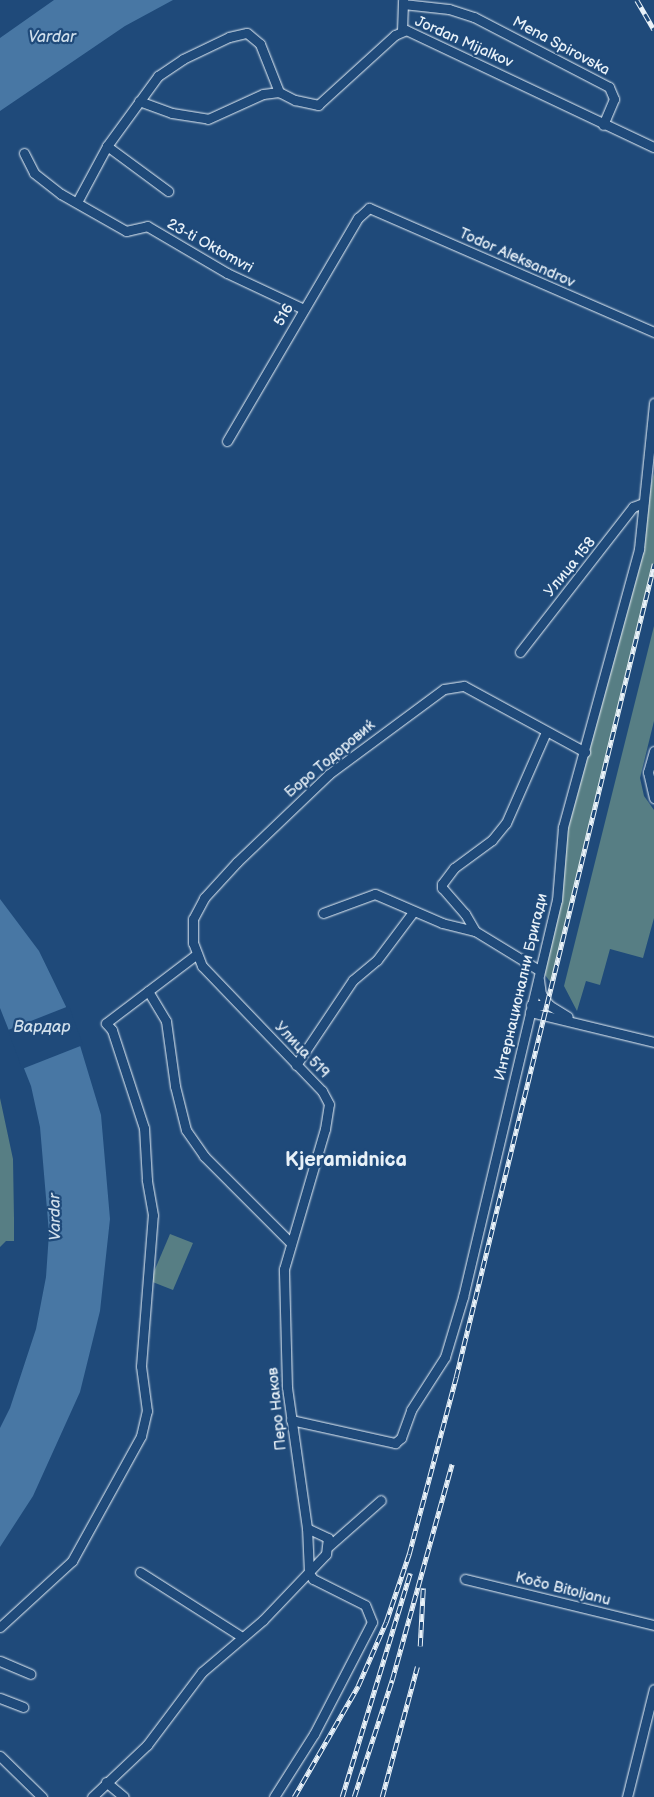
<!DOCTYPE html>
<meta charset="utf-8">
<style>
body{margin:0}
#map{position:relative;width:654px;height:1797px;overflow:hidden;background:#1f4a7a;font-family:"Balsamiq Sans",sans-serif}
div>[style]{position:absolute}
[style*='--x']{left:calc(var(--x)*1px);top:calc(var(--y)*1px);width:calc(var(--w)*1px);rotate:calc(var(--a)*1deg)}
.green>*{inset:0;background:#577e84}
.water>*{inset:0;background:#4877a4}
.pier>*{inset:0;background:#1f4a7a}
.roads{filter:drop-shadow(0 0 1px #e8f1f8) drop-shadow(0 0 1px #e8f1f8)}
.minor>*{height:9px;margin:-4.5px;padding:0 4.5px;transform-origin:4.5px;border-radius:4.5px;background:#1f4a7a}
.rail>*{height:4.5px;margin-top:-2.25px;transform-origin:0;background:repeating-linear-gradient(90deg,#1f4a7a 0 8px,#e8f1f8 0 16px);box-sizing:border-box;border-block:1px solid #e8f1f8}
span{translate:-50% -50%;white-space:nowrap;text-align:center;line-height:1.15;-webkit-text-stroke:4.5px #1f4a7a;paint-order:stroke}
.street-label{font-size:15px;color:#e8f1f8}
.water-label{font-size:16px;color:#d0dfeb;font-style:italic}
.district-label{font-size:20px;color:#e8f1f8;font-weight:700}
</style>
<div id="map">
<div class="green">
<i style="clip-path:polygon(654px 473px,654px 575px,552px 984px,541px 970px,565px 840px)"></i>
<i style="clip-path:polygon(654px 626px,654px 721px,640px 778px,644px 796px,654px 810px,654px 918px,643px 958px,610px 949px,600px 985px,586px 981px,577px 1011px,564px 986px)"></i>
<i style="clip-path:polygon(0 1098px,13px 1159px,14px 1219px,14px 1241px,6px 1241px,0 1247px)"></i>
<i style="clip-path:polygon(170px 1234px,193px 1243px,173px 1290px,150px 1281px)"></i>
</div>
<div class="water">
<i style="clip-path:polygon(54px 0,173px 0,125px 26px,0 111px,0 38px)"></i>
<i style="clip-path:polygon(0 899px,39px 951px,72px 1019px,101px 1115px,110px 1219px,100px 1311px,80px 1392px,33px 1496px,0 1547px,0 1428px,10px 1408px,36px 1329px,46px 1277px,49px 1233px,40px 1127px,31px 1086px,0 1008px)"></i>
</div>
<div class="pier">
<i style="clip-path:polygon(69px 1006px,83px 1045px,22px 1069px,8px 1030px)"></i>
</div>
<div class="roads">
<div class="minor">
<i style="--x:403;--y:4;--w:46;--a:6.2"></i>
<i style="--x:449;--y:9;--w:26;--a:18"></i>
<i style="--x:474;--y:17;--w:152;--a:27.4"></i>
<i style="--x:609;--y:87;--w:13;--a:67"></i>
<i style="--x:614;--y:99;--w:28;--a:113"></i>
<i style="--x:402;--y:31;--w:31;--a:-88"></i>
<i style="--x:279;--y:92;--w:18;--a:27"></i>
<i style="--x:295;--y:100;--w:24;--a:12"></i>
<i style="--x:318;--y:105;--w:104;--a:-42.3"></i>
<i style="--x:395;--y:35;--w:12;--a:-24"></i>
<i style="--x:406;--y:30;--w:274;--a:25.3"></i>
<i style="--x:139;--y:101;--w:35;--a:20"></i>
<i style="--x:172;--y:113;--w:36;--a:9"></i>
<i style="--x:208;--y:119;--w:60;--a:-24.4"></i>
<i style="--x:263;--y:94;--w:16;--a:-7"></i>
<i style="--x:107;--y:146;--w:76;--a:36.4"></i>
<i style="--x:24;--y:153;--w:22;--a:63"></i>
<i style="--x:34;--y:173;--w:34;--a:38"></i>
<i style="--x:61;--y:194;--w:75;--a:29.6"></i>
<i style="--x:126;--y:231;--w:22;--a:-13"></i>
<i style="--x:147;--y:226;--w:93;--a:30.4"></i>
<i style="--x:227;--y:273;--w:85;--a:25.1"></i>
<i style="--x:77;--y:202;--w:64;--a:-61.8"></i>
<i style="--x:107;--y:146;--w:87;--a:-53.9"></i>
<i style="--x:158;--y:76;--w:30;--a:-34"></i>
<i style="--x:183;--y:59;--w:51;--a:-25.6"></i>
<i style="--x:229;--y:37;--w:18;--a:-13"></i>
<i style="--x:247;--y:33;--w:17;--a:40"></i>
<i style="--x:260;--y:44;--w:52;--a:68.4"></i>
<i style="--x:227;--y:441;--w:259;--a:-59.6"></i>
<i style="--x:358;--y:218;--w:15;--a:-42"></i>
<i style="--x:369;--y:208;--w:311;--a:23.5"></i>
<i style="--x:520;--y:652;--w:184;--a:-52.1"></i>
<i style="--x:633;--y:507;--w:11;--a:-22"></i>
<i style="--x:654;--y:751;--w:22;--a:106"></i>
<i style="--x:648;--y:772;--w:27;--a:77"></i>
<i style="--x:323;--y:913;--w:55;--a:-20.1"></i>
<i style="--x:375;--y:894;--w:73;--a:23.4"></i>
<i style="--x:442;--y:923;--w:34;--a:14"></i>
<i style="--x:475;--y:931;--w:75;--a:31.4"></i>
<i style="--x:475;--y:931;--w:20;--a:-120"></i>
<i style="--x:465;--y:914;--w:35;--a:-131"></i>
<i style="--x:442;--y:888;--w:4;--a:-90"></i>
<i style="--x:442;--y:884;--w:20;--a:-53"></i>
<i style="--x:454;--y:868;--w:47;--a:-36.4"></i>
<i style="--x:492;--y:840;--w:22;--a:-51"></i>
<i style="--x:506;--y:823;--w:99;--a:-66.3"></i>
<i style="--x:539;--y:980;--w:14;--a:82"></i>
<i style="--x:541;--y:994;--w:14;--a:54"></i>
<i style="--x:148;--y:991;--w:35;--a:59"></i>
<i style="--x:166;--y:1021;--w:66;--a:82.1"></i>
<i style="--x:175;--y:1086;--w:45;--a:76"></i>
<i style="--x:186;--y:1130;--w:32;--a:55"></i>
<i style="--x:204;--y:1156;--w:122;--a:45"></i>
<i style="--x:531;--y:1005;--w:18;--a:0"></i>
<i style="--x:549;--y:1005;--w:22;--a:32"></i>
<i style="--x:530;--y:1012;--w:128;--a:13.6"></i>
<i style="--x:296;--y:1065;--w:102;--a:-56.2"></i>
<i style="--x:353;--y:980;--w:31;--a:-40"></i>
<i style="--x:377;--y:960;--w:60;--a:-53.1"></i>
<i style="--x:291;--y:1420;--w:107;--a:12.5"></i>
<i style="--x:395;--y:1443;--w:8;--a:-40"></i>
<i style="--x:401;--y:1438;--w:30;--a:-70"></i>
<i style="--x:411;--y:1410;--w:63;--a:-57.3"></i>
<i style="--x:445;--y:1357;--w:63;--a:-73.3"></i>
<i style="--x:463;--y:1297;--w:408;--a:-76.7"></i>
<i style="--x:557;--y:900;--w:73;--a:-85.3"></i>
<i style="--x:563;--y:827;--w:288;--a:-74.7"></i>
<i style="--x:639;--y:549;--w:147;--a:-84.1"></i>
<i style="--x:329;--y:1546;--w:69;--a:-41.5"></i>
<i style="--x:140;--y:1572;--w:121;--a:32.5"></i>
<i style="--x:465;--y:1579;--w:195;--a:13.7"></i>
<i style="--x:0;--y:1627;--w:98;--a:-42.5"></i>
<i style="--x:72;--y:1561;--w:143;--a:-61.1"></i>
<i style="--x:141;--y:1436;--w:26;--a:-77"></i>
<i style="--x:147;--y:1411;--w:45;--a:-97.6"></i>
<i style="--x:141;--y:1366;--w:151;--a:-85.5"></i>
<i style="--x:153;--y:1215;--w:36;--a:-100"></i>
<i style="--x:147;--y:1180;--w:52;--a:-93.3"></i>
<i style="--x:144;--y:1128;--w:103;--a:-108.1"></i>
<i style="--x:112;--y:1030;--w:9;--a:-131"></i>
<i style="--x:106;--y:1023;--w:114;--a:-37.2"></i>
<i style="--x:0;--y:1661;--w:33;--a:23"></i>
<i style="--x:0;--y:1698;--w:25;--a:21"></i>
<i style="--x:0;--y:1756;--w:59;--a:44.3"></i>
<i style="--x:106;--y:1782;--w:23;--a:40"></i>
<i style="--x:92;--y:1797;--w:76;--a:-43.4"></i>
<i style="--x:147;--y:1745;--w:91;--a:-53"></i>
<i style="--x:202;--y:1672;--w:80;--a:-40.4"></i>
<i style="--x:263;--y:1620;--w:91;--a:-46.3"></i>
<i style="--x:326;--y:1554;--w:16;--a:-83"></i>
<i style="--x:328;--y:1538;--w:23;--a:-155"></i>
<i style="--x:274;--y:1797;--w:75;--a:-57.6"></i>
<i style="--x:314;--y:1734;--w:126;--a:-62.6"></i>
<i style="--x:372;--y:1622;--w:18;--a:-112"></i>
<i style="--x:365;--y:1605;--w:58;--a:-153.4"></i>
<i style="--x:313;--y:1579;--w:7;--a:-124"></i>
<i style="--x:309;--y:1573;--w:45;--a:-92.5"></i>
<i style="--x:307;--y:1528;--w:142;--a:-98.1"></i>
<i style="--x:287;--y:1387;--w:118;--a:-91.5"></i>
<i style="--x:284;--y:1269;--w:146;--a:-73.7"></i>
<i style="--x:325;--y:1129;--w:25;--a:-81"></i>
<i style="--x:329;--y:1104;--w:15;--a:-118"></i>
<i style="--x:322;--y:1091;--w:173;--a:-133.8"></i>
<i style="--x:202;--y:966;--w:25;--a:-111"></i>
<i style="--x:193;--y:943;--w:24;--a:-90"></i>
<i style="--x:193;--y:919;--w:24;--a:-62"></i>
<i style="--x:204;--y:898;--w:49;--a:-47.5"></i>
<i style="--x:237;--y:862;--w:127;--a:-43.7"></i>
<i style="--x:329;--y:774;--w:143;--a:-36.5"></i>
<i style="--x:444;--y:689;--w:20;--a:-9"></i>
<i style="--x:464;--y:686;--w:138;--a:28.6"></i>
<i style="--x:627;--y:1797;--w:111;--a:-76"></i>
</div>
</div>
<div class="rail">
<i style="--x:637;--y:0;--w:34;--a:60"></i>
<i style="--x:420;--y:1646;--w:58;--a:-87"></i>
<i style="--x:294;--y:1797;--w:128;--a:-60"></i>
<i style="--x:358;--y:1686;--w:70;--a:-66.4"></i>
<i style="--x:386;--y:1622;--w:72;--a:-71.3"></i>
<i style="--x:409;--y:1554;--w:183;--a:-75.1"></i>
<i style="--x:456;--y:1377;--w:837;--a:-76.31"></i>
<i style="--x:342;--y:1797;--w:234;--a:-73.1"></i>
<i style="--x:354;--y:1797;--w:123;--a:-72"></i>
<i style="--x:392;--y:1680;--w:224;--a:-74.5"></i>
<i style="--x:382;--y:1797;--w:135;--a:-74.9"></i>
</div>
<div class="street-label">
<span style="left:464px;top:42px;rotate:24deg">Jordan Mijalkov</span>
<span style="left:561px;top:46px;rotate:28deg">Mena Spirovska</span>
<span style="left:210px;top:246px;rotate:29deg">23-ti Oktomvri</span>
<span style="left:517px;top:258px;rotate:24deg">Todor Aleksandrov</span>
<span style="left:284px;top:315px;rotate:-59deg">516</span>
<span style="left:570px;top:567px;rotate:-51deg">Улица 158</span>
<span style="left:330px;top:759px;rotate:-40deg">Боро Тодоровиќ</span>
<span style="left:521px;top:987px;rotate:-77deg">Интернационални Бригади</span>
<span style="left:302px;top:1050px;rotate:46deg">Улица 519</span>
<span style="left:277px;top:1409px;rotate:-96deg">Перо Наков</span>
<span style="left:563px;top:1589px;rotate:14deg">Kočo Bitoljanu</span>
</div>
<div class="water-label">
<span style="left:52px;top:38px">Vardar</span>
<span style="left:42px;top:1028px">Вардар</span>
<span style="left:56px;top:1217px;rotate:-91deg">Vardar</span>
</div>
<div class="district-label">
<span style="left:346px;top:1160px">Kjeramidnica</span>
</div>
</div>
